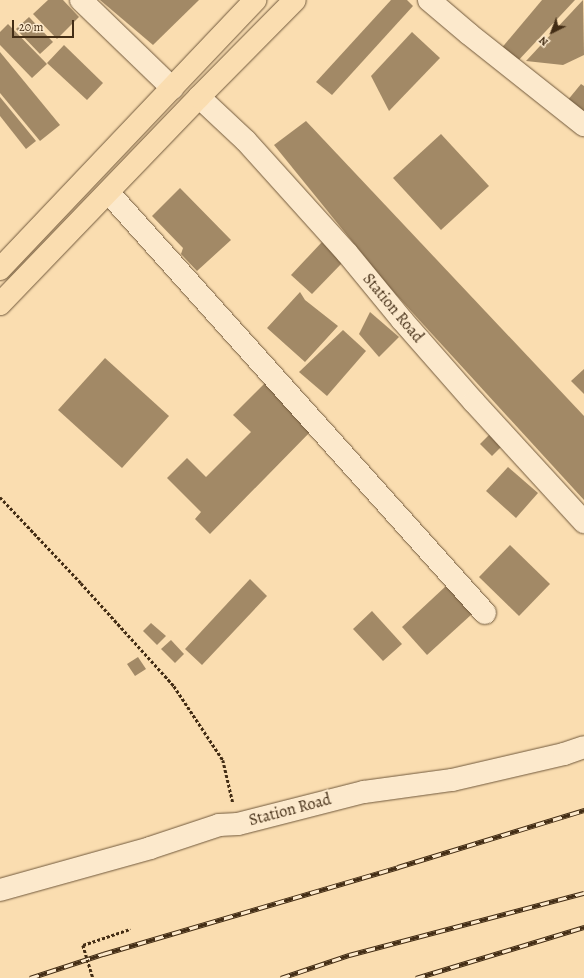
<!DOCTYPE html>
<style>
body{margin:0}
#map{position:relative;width:584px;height:978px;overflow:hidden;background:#faddb0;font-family:Alegreya,serif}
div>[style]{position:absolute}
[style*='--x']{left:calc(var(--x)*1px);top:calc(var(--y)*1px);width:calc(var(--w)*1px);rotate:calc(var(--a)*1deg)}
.building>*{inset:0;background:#a28966}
.path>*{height:2.5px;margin-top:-1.25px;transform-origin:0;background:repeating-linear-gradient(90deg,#432d15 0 3px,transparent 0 5px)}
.roads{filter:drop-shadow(0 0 1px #71593c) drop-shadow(0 0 1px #71593c)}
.minor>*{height:22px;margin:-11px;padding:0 11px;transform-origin:11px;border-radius:11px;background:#fce9cc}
.major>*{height:22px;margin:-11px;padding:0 11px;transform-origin:11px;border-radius:11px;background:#faddb0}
.rail>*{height:4.5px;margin-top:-2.25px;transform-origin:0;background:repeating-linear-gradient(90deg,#fce9cc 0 9px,#432d15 0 18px);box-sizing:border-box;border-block:1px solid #432d15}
.path-bridge>*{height:2.5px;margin-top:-1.25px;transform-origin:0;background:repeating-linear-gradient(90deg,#432d15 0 3px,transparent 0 5px)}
span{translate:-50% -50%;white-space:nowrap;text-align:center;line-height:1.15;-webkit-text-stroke:4px #fce9cc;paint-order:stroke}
.street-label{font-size:16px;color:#432d15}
.north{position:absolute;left:532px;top:12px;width:40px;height:40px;-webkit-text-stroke:3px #fce9cc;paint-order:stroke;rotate:222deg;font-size:11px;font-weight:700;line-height:16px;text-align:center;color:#432d15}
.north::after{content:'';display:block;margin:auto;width:14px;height:18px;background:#432d15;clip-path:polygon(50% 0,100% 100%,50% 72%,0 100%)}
.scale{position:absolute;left:12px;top:20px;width:62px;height:18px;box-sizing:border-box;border:2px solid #432d15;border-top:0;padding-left:5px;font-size:12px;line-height:14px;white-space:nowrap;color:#432d15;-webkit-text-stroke:3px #fce9cc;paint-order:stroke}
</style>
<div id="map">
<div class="building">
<i style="clip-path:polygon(48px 0,63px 0,79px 17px,57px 39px,33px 14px)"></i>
<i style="clip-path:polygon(100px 0,199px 0,153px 45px)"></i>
<i style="clip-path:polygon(391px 0,407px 0,413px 6px,332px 95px,316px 82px)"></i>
<i style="clip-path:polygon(542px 0,575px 0,515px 64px,500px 50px)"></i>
<i style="clip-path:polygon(583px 0,584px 55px,563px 65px,526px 61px)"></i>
<i style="clip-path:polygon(29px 17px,53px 42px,40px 54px,16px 29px)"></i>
<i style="clip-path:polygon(8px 24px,47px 64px,32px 78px,0 45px,0 32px)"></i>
<i style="clip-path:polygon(412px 32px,440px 58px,389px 111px,371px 76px)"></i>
<i style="clip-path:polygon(64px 45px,103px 83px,87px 100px,47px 63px)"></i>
<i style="clip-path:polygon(0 52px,60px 125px,40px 141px,0 93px)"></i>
<i style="clip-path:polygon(581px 84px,584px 86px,584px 114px,567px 101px)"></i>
<i style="clip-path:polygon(0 97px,36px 141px,26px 149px,0 116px)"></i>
<i style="clip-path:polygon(306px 121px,584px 416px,584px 500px,390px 288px,274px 145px)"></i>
<i style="clip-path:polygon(441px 134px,489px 186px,441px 230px,393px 178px)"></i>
<i style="clip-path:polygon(180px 188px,231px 240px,197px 271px,181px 254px,183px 248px,152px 216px)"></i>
<i style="clip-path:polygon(322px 242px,343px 262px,312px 294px,291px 275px)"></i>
<i style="clip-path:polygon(300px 292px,305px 300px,338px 326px,305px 362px,267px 328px)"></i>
<i style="clip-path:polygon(370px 312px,399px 337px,379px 357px,359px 334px)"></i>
<i style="clip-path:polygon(343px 330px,366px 351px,327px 396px,299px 372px)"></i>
<i style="clip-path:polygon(105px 358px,169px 416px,122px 468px,58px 410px)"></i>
<i style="clip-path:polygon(584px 369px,584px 394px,571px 381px)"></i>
<i style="clip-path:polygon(267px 381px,314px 428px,210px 534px,195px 519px,201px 512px,167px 478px,187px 458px,206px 477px,251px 432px,233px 415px)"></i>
<i style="clip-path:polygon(490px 434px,502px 446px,492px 456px,480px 444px)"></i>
<i style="clip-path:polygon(508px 467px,538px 493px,516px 518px,486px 491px)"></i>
<i style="clip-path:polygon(510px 545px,550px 584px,519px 616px,479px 577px)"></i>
<i style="clip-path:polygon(250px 579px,267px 596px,202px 665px,185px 649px)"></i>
<i style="clip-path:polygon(446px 586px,472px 614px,427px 655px,402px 627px)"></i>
<i style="clip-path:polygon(372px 611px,402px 644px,383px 661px,353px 629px)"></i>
<i style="clip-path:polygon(151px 623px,166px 636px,157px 645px,143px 631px)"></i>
<i style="clip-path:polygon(171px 640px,184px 654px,175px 663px,161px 649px)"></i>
<i style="clip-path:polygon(138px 657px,146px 669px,135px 676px,127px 664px)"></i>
</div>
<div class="path">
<i style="--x:0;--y:497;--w:118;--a:46.7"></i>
<i style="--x:81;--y:583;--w:139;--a:47.9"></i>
<i style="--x:174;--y:686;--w:89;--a:56.5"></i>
<i style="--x:223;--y:760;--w:44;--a:76.9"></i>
<i style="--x:83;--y:945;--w:50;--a:-18.8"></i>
</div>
<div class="roads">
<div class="minor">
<i style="--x:81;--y:0;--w:127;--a:44"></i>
<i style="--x:429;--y:0;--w:52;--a:40.4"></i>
<i style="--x:469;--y:34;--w:147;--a:38.4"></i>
<i style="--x:199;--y:97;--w:64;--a:43.1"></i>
<i style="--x:246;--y:141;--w:151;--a:48"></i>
<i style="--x:347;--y:253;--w:87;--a:50.6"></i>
<i style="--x:402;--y:320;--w:109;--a:48.7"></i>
<i style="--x:474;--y:402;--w:163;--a:47.5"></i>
<i style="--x:108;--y:192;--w:565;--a:48.16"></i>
<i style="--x:0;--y:890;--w:156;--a:-15.6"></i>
<i style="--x:150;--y:848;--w:73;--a:-18.4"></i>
<i style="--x:219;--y:825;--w:19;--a:-3"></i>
<i style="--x:238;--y:824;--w:130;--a:-14.3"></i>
<i style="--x:364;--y:792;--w:89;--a:-7.8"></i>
<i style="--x:452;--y:780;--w:115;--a:-13.1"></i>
<i style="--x:564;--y:754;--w:21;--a:-19"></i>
</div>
<div class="major">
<i style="--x:0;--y:269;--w:371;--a:-46.5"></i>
<i style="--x:0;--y:304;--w:287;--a:-46.1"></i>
<i style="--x:199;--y:97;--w:136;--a:-45.3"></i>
</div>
</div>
<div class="rail">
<i style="--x:30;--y:978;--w:77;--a:-18.2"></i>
<i style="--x:103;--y:954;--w:308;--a:-16.4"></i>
<i style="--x:398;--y:867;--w:195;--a:-17"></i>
<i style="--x:281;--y:978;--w:72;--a:-18.7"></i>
<i style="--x:349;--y:955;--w:243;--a:-14.8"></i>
<i style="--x:416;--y:978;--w:176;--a:-16.9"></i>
</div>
<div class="path-bridge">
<i style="--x:83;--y:945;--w:34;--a:73"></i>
</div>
<div class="street-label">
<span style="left:393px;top:308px;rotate:50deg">Station Road</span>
<span style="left:290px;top:810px;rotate:-15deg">Station Road</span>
</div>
<div class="north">N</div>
<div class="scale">20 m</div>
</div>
